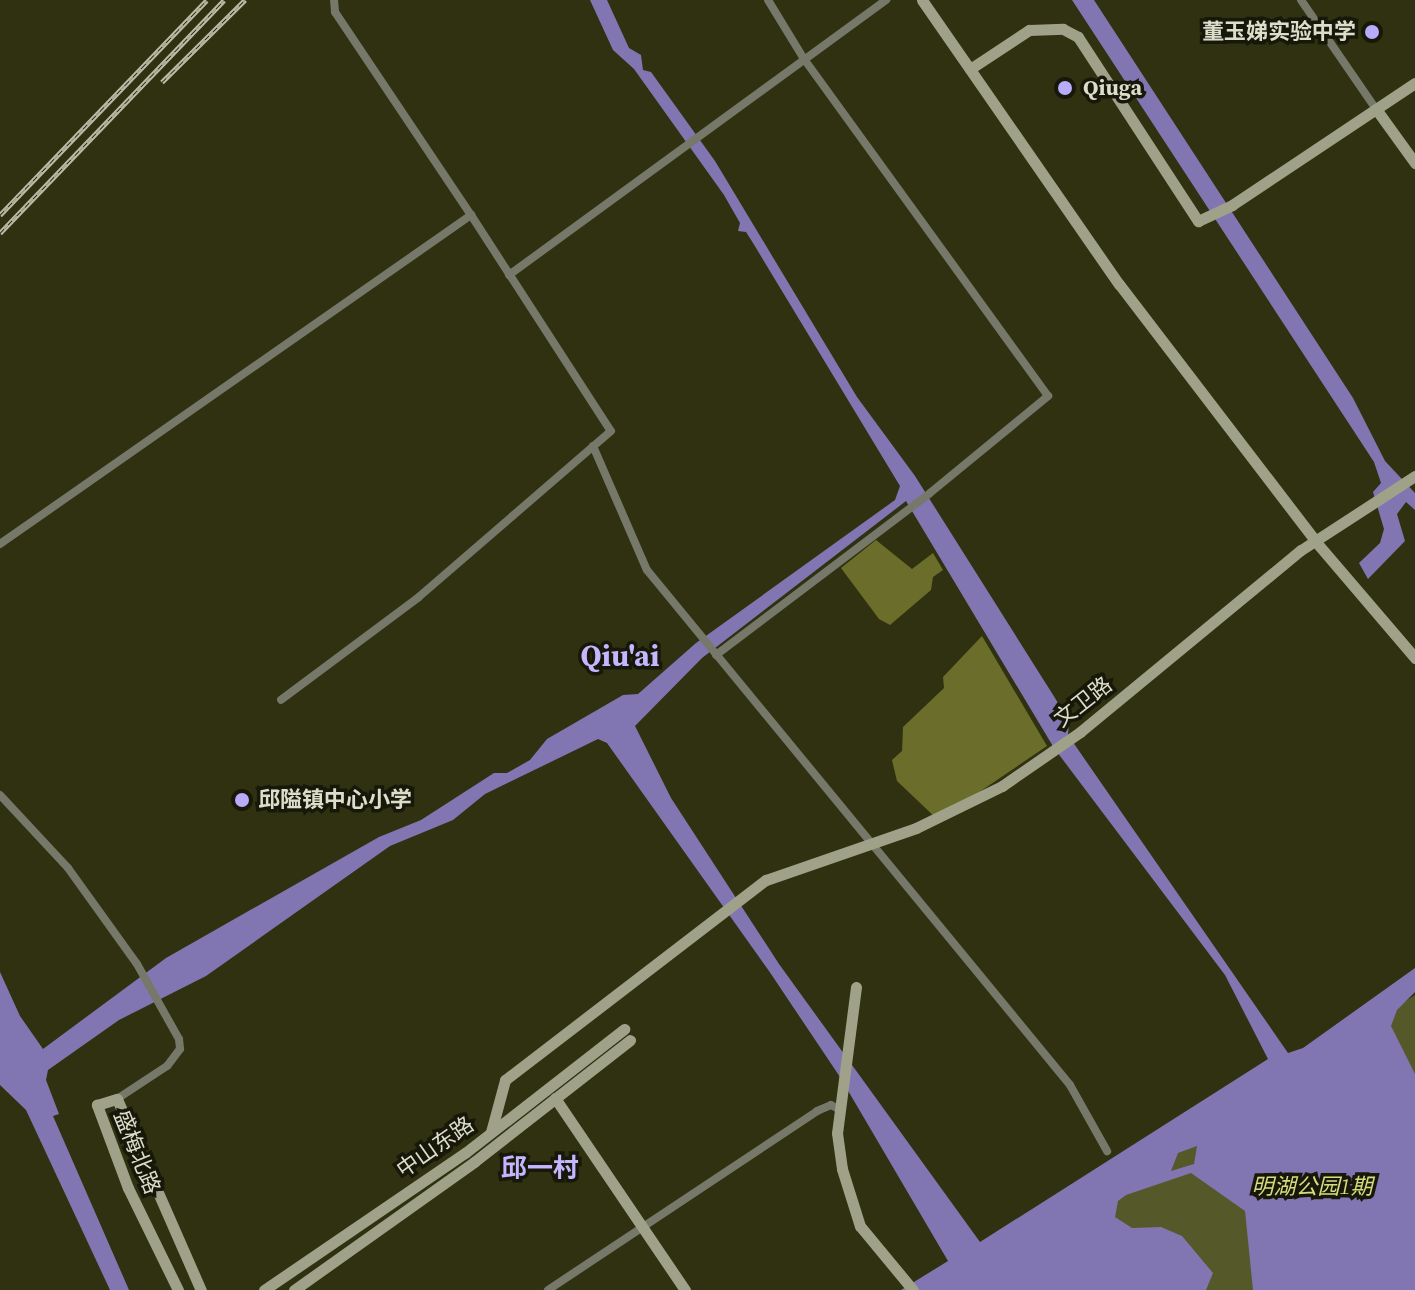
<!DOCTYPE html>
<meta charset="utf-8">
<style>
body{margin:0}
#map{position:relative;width:1415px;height:1290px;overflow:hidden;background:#303110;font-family:"Source Serif 4","Noto Sans SC",serif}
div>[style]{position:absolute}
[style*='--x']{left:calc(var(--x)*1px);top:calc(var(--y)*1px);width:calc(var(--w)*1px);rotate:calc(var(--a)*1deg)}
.green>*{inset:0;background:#555828}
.forest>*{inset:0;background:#6b6e2a}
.water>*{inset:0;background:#8176b2}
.street>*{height:8px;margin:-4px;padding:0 4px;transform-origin:4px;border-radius:4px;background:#767869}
.secondary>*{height:11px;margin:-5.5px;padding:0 5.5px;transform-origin:5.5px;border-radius:5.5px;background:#9fa189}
.rail>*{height:5px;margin-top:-2.5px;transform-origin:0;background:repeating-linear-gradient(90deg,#17180a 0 6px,#babca6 0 12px);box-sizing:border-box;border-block:2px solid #babca6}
.dots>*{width:22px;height:22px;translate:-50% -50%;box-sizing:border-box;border:4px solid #17180a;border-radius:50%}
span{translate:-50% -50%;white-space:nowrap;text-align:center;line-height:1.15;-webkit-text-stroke:7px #17180a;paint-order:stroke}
.poi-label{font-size:22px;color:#dcdecb;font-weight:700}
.right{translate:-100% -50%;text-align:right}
.left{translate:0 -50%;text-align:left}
.street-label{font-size:22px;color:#dcdecb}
.park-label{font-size:22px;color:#d6dc7b;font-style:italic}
.quarter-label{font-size:26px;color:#c4b7ff;font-weight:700}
.district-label{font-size:30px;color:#c4b7ff;font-weight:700}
</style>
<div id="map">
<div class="green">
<i style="clip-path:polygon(1415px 995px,1415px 1290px,971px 1290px,1178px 1150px)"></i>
</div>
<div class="forest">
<i style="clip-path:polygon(876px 540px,912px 569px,933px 553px,943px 570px,933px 577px,931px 590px,890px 625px,879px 619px,841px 568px)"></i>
<i style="clip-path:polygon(982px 636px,1047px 746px,938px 820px,897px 781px,892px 760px,902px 751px,903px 727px,944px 688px,943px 677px)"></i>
</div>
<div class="water">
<i style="clip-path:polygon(evenodd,590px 0,607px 0,629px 48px,641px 55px,643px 70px,651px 72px,715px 161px,857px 397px,915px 476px,1055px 698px,1069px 722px,1068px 735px,1288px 1053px,1303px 1048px,1415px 968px,1415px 992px,1397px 1010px,1391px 1026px,1415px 1074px,1415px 1290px,1253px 1290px,1245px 1211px,1191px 1173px,1126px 1195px,1118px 1201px,1115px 1217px,1132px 1228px,1161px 1227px,1182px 1236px,1213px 1273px,1206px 1290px,901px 1290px,948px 1261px,840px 1077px,769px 971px,607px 743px,598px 739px,485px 794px,453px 820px,390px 846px,206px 976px,119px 1020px,48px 1070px,46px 1080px,59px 1114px,53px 1116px,129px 1290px,110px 1290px,26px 1110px,0 1085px,0 972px,20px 1016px,43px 1049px,166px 958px,379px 837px,421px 820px,494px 773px,507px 773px,530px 760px,547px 739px,623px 695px,638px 694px,696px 643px,895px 500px,900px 486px,753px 243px,746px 232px,738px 231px,740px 223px,724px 195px,634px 69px,613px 50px,590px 0,906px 501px,1054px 748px,1225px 975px,1268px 1059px,980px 1242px,779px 964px,671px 798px,635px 726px,702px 658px,906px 501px,590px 0,1197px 1146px,1194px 1164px,1171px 1171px,1178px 1153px,1197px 1146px)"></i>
<i style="clip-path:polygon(1072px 0,1094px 0,1353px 398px,1385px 461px,1415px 493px,1415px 510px,1406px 502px,1397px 514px,1405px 541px,1368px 579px,1359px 563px,1380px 543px,1384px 529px,1373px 492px,1381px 483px,1374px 462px)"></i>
</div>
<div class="street">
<i style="--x:334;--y:0;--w:12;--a:85"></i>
<i style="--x:335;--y:12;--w:244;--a:56.2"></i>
<i style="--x:1301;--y:0;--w:132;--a:55.5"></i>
<i style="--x:509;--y:275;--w:467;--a:-36.1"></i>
<i style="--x:593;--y:446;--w:135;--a:66.5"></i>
<i style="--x:647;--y:570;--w:666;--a:50.6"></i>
<i style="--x:1070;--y:1085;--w:76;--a:60.7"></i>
<i style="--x:0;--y:544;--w:575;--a:-34.93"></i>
<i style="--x:471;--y:215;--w:257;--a:57.1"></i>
<i style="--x:611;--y:431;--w:254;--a:139.2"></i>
<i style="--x:419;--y:597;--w:172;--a:143.3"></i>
<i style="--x:716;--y:655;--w:268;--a:-37.1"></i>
<i style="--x:930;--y:493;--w:153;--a:-39.4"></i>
<i style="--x:1048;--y:396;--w:416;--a:-125.9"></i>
<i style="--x:804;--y:59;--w:69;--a:-121.4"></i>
<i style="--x:0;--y:795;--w:100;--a:47"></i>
<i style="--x:68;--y:868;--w:118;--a:54.3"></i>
<i style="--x:137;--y:964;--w:86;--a:60.8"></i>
<i style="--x:179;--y:1039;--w:10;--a:84"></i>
<i style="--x:180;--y:1049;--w:21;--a:127"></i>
<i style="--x:167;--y:1066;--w:60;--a:146.6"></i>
<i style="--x:548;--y:1290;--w:323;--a:-33.6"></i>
<i style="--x:817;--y:1111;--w:15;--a:-23"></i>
<i style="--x:831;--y:1105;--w:9;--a:27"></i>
</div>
<div class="secondary">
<i style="--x:922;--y:0;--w:346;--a:55.3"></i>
<i style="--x:1119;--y:284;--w:325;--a:52.6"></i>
<i style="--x:1316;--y:542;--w:153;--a:49.5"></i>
<i style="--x:970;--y:69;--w:71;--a:-33.5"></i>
<i style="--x:1029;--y:30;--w:34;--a:-2"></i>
<i style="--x:1063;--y:29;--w:17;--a:28"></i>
<i style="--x:1078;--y:37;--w:220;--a:56.9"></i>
<i style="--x:1198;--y:221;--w:38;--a:-25"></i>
<i style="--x:1232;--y:205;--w:220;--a:-33.7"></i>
<i style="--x:1376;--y:109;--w:67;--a:54.2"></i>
<i style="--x:856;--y:987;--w:147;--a:97.4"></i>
<i style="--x:837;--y:1133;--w:36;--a:82"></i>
<i style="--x:842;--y:1169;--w:60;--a:72.5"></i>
<i style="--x:860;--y:1226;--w:83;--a:50.4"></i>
<i style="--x:555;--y:1098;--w:232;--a:55.9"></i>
<i style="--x:491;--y:1132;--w:54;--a:-74.9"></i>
<i style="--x:505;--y:1080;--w:329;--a:-37.5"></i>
<i style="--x:766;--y:880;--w:159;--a:-19.1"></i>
<i style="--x:916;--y:828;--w:96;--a:-26"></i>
<i style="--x:1002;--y:786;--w:95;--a:-34.7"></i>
<i style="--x:1080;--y:732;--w:286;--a:-39.5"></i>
<i style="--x:1301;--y:550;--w:136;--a:-33"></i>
<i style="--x:178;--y:1290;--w:114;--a:-116.1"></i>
<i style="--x:128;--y:1188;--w:89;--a:-110.5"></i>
<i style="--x:97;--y:1105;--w:21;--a:-17"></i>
<i style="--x:117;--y:1099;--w:209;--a:66.3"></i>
<i style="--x:264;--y:1290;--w:243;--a:-34.3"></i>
<i style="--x:465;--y:1153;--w:202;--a:-37.9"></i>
<i style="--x:294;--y:1290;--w:221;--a:-35.4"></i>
<i style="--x:474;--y:1162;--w:198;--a:-38"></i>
</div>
<div class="rail">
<i style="--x:162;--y:82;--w:117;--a:-44.7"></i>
<i style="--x:0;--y:215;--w:298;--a:-46.1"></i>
<i style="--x:0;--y:233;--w:323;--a:-46.1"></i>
</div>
<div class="dots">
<i style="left:1372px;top:32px;background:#b8abf7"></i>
<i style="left:1065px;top:88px;background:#b8abf7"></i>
<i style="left:242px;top:800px;background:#b8abf7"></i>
</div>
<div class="poi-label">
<span class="right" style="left:1356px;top:32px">董玉娣实验中学</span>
<span class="left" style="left:1083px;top:88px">Qiuga</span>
<span class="left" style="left:258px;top:800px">邱隘镇中心小学</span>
</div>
<div class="street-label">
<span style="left:1083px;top:702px;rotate:-38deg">文卫路</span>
<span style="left:435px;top:1147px;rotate:-35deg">中山东路</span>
<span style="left:137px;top:1152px;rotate:68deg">盛梅北路</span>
</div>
<div class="park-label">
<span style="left:1312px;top:1187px">明湖公园1期</span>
</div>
<div class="quarter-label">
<span style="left:540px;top:1169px">邱一村</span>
</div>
<div class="district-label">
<span style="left:620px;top:656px">Qiu'ai</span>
</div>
</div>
